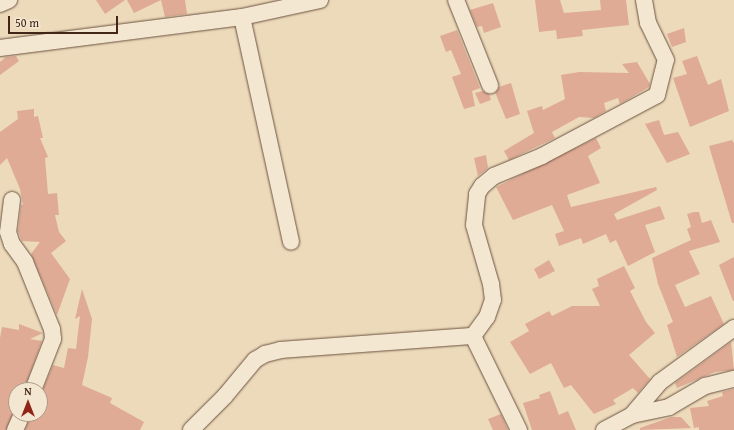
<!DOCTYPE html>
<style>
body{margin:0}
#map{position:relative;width:734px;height:430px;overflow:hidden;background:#ecdaba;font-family:"Gentium Book Plus",serif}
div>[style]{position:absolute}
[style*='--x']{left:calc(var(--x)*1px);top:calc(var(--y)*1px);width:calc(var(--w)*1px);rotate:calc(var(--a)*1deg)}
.building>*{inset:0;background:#dfab95}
.roads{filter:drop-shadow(0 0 1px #6d5240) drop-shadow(0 0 1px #6d5240)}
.minor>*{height:16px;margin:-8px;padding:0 8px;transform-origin:8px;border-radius:8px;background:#f3e7d2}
span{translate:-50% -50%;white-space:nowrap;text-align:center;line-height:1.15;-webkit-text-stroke:3.5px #f3e7d2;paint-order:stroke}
.north{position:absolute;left:8px;top:382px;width:40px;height:40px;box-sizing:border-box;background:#f3e7d2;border:1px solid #ad9987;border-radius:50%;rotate:0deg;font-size:11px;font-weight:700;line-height:16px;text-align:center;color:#432517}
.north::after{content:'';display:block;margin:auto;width:14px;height:18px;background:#8f2418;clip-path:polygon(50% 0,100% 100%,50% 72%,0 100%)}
.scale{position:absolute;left:8px;top:16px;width:110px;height:18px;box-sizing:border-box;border:2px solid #432517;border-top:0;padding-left:5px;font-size:12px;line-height:14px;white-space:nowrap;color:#432517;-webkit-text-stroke:3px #f3e7d2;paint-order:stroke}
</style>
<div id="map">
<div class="building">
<i style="clip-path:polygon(96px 0,125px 0,105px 14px)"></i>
<i style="clip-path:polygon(127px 0,185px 0,187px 14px,165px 17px,161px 0,134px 13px)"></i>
<i style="clip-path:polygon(535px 0,560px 0,564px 13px,601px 10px,600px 0,626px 0,629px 25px,582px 30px,583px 36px,557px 39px,556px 30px,539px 32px)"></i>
<i style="clip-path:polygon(493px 3px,501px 27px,484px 33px,482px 26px,477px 27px,470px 10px)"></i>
<i style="clip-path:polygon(684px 28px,686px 42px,672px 47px,667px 34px)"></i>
<i style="clip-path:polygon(457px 30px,480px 88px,472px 91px,475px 106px,464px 109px,452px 77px,461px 74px,451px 50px,446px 52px,440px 36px)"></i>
<i style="clip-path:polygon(16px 56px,19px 61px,0 75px,0 62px,6px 57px)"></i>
<i style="clip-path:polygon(697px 56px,708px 85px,721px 79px,729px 111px,690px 127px,673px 78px,687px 74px,682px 61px)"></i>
<i style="clip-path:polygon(637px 62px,650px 84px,649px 87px,620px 104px,618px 98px,604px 103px,606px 111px,594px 118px,579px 117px,552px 132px,555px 138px,509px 160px,504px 151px,534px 133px,527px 111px,542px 106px,543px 110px,565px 99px,561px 75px,579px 72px,629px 73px,622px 64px)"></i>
<i style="clip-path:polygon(511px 83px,520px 114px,506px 119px,495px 92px,499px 87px)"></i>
<i style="clip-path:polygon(483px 91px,489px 94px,491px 100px,480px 104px,475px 93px)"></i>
<i style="clip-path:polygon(34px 109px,34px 117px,38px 116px,43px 138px,40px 138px,48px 157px,45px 158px,48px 194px,57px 193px,59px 215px,55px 215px,59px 232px,66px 241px,51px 253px,70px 279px,57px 315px,31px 254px,40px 242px,22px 241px,18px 231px,21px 205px,23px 205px,20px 189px,7px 158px,0 165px,0 132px,18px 119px,17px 111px)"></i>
<i style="clip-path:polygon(659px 120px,664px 135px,678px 132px,690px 154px,667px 163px,645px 124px)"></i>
<i style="clip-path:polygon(596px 138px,601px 148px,588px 156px,600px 183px,567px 195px,571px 207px,656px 187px,657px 190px,614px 214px,617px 220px,660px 206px,665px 219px,645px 225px,655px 252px,628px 266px,616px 240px,610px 243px,606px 234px,583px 244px,581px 238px,559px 246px,555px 234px,564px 231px,552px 205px,513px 220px,496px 187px)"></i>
<i style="clip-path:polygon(732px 140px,734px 143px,734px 223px,732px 223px,709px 146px)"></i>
<i style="clip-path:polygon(486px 155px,488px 168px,478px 176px,474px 158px)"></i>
<i style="clip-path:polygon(694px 212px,699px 212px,702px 223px,711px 220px,720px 242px,689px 251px,700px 274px,675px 285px,685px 307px,711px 296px,724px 324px,677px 357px,667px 325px,673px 322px,658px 284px,652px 258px,691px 240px,687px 229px,691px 227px,687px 214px)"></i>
<i style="clip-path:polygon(734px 257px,734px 301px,733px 301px,719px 265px)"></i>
<i style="clip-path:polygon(549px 260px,555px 271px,539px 279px,534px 269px)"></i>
<i style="clip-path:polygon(624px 266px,635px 288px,630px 291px,646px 322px,655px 333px,629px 355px,650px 379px,638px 393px,633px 388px,613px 400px,616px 404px,594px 414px,571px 385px,564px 388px,551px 363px,530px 374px,510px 342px,529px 331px,525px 324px,549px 311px,552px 316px,572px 306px,600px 306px,592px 289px,599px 286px,597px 279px)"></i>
<i style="clip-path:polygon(82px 289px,92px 319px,88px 357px,82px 385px,112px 398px,110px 403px,144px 422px,140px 430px,25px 430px,31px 414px,40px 414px,40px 396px,53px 365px,64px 368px,68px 348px,76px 349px,80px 316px,75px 319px)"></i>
<i style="clip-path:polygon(19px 324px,43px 333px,30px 339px,42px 341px,24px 390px,16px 390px,16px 407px,6px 430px,0 430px,0 338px,2px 327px,19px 330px)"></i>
<i style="clip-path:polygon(731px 342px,734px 370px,715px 372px,677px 388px,675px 383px)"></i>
<i style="clip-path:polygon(734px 389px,734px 430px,699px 430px,699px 427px,694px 428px,690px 408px,709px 406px,707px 401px,723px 396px,722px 392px)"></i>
<i style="clip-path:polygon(550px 391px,559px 415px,568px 411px,576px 430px,532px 430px,523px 403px,540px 398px,539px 395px)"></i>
<i style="clip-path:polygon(501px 414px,508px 430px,493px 430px,488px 419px)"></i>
<i style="clip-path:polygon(671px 417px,681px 417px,691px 428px,640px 430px,640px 428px)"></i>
</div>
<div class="roads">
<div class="minor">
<i style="--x:456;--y:0;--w:92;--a:68.2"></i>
<i style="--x:0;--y:4;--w:10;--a:-24"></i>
<i style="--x:242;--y:17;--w:230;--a:77.7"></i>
<i style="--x:0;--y:48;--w:244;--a:-7.3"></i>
<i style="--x:242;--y:17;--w:80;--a:-12.3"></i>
<i style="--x:12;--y:200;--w:32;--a:97"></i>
<i style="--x:8;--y:232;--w:13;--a:72"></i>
<i style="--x:12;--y:244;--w:22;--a:54"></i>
<i style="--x:25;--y:262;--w:72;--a:68.1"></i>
<i style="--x:52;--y:329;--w:10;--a:84"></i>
<i style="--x:53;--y:339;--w:55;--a:111.4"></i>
<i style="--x:632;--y:415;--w:43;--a:-49.7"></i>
<i style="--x:660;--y:382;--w:92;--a:-36.1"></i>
<i style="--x:15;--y:430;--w:17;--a:-66"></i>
<i style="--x:191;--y:430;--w:48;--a:-45"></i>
<i style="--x:225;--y:396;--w:47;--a:-50.2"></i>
<i style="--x:255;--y:360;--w:12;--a:-31"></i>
<i style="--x:265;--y:354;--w:16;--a:-14"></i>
<i style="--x:281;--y:350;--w:193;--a:-4.2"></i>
<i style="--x:519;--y:430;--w:105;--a:-116.1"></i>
<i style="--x:473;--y:336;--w:24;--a:-54"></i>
<i style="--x:487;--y:317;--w:18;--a:-71"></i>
<i style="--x:493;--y:300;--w:16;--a:-97"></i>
<i style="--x:491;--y:284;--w:61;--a:-106.1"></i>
<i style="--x:474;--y:225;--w:31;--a:-84"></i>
<i style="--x:477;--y:194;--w:9;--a:-58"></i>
<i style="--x:482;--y:186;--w:16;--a:-40"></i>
<i style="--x:494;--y:176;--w:52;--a:-22.6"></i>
<i style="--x:542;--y:156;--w:130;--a:-27.9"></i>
<i style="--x:657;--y:95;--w:36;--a:-76"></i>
<i style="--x:666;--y:60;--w:41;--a:-115.9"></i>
<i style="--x:648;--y:23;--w:23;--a:-100"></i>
<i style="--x:604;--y:430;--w:32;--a:-28"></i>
<i style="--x:632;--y:415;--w:38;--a:-12"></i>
<i style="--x:669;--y:407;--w:42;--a:-30.3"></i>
<i style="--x:705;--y:386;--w:30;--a:-14"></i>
</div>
</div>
<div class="north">N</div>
<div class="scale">50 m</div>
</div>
